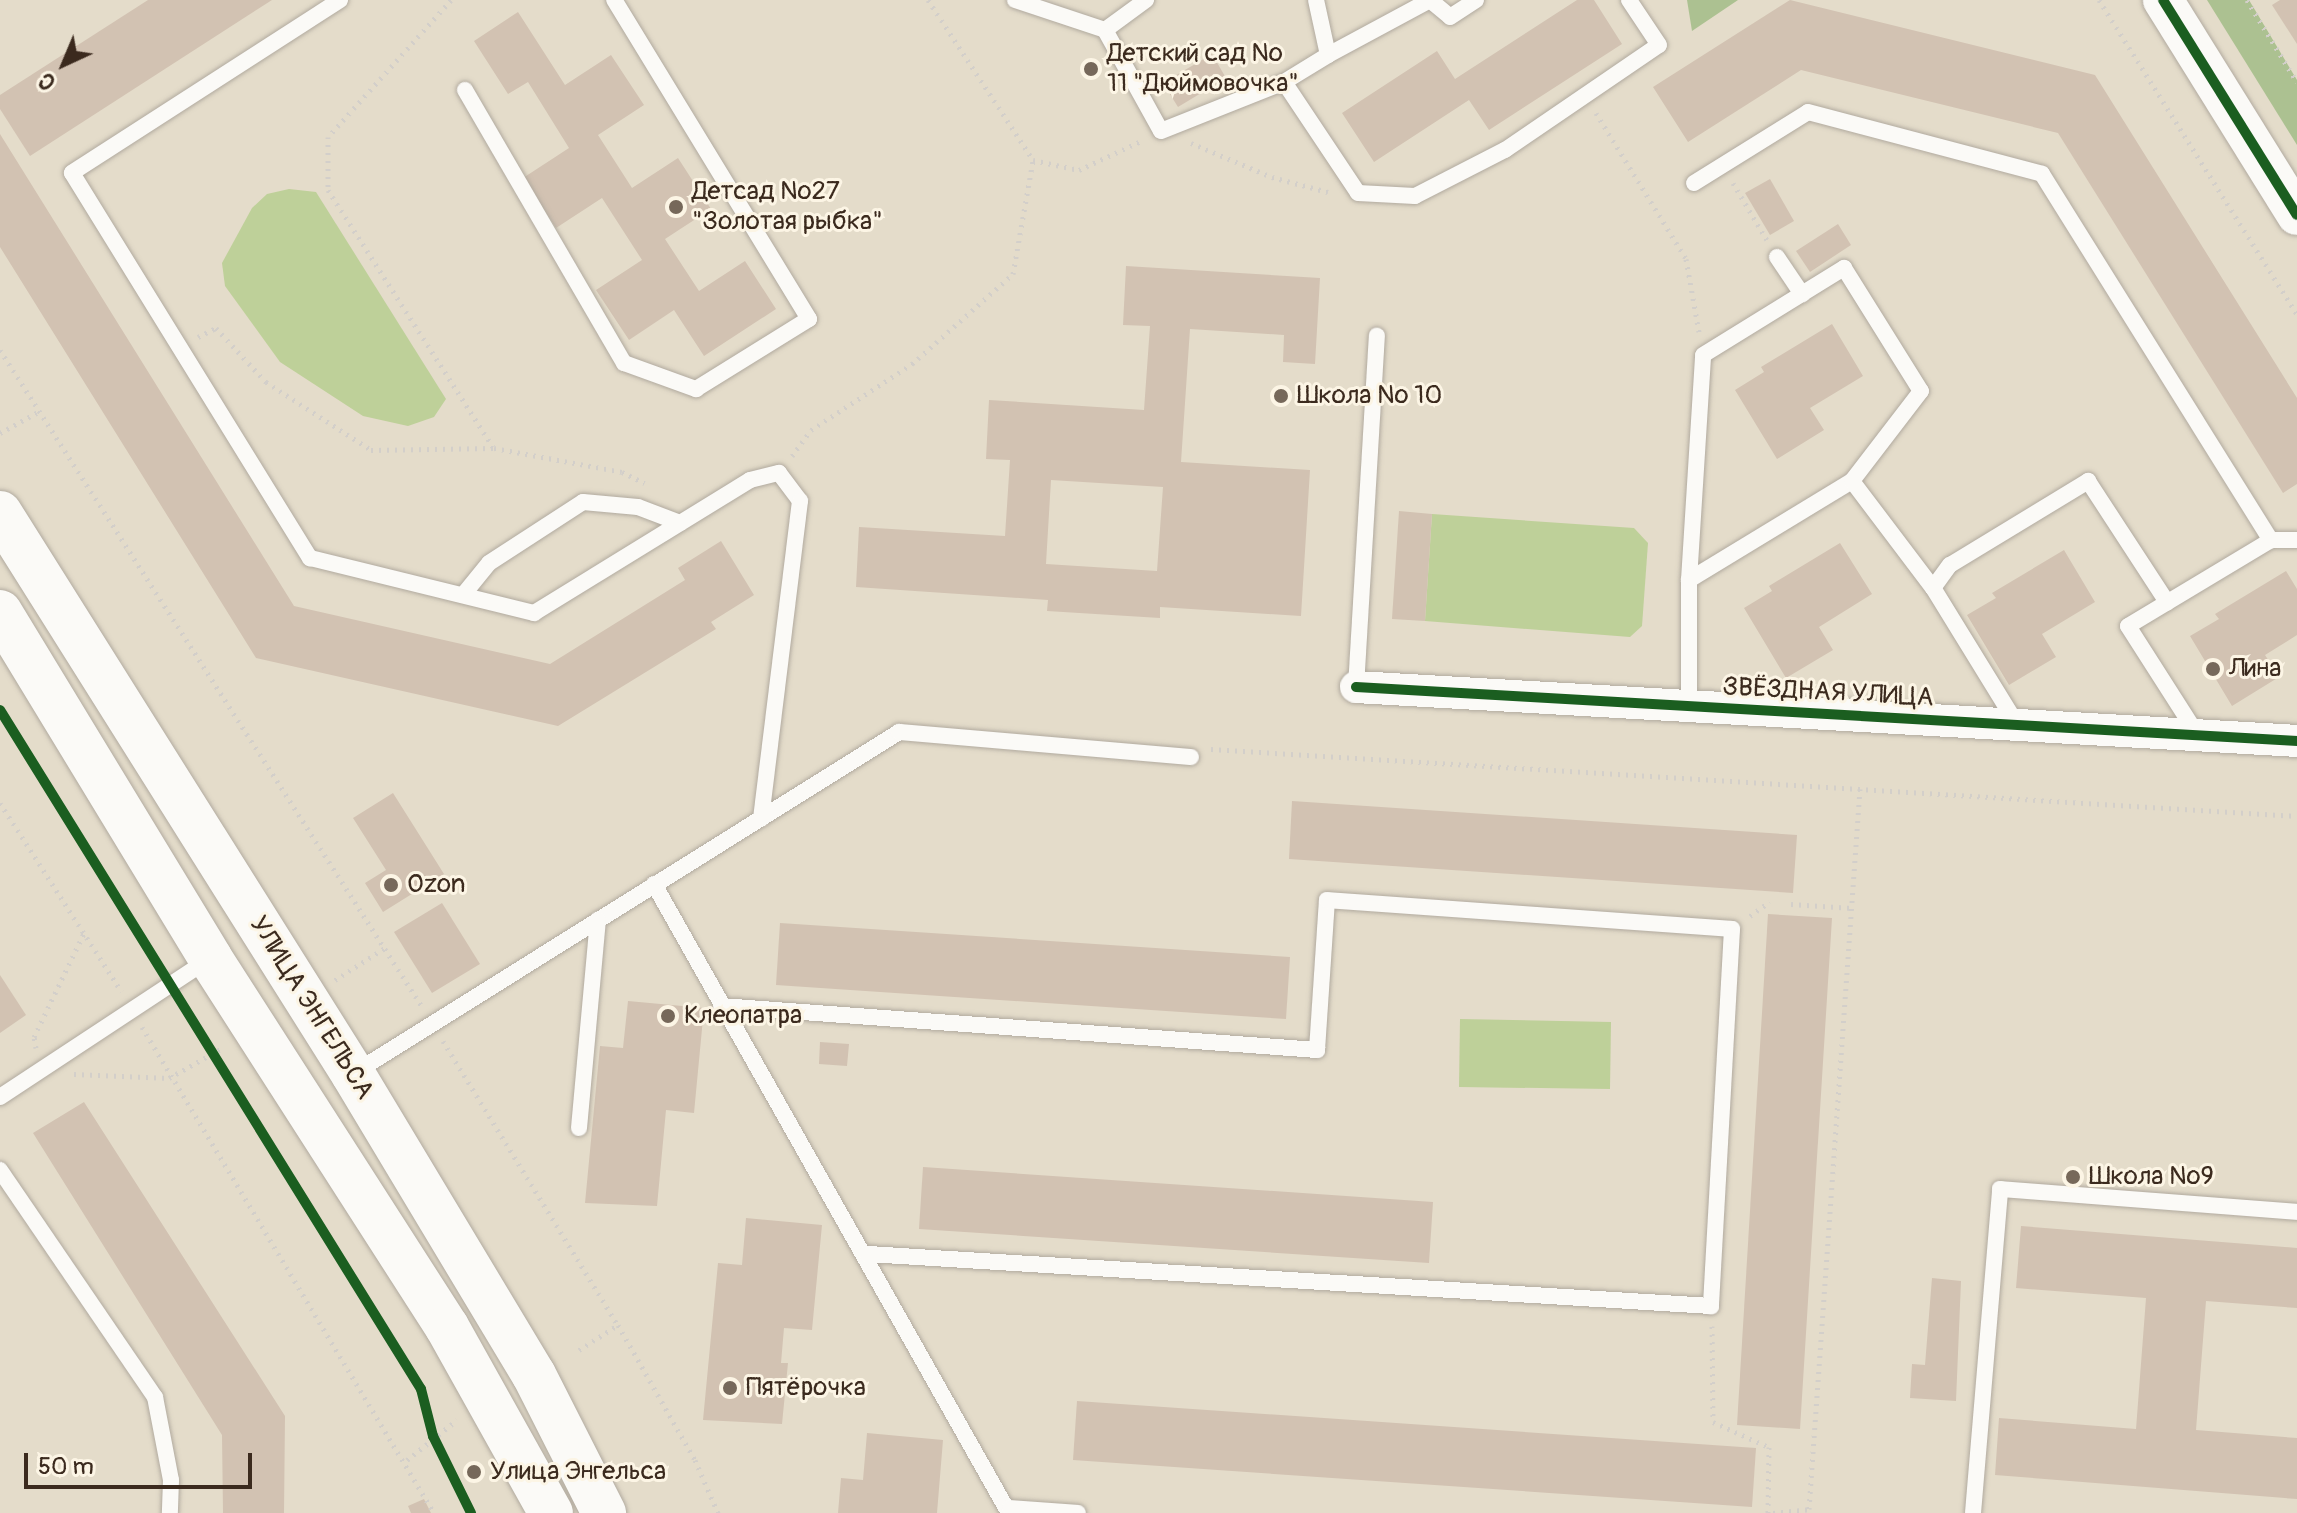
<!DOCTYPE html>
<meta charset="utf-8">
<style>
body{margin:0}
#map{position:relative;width:2297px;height:1513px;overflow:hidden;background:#e4dcca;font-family:Pangolin,sans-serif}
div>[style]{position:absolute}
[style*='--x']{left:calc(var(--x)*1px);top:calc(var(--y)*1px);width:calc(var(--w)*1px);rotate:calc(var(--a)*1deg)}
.green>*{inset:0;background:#bed099}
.forest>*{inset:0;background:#acc191}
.building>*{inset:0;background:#d2c2b2}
.path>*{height:5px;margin-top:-2.5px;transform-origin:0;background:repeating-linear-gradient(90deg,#d3cfca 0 2px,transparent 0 8px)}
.roads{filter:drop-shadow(0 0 2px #b1aa9f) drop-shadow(0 0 2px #b1aa9f)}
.service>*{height:16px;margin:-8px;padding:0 8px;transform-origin:8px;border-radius:8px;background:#fbfaf7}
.minor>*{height:32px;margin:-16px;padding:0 16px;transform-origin:16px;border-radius:16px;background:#fbfaf7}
.tertiary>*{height:40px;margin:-20px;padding:0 20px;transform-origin:20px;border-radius:20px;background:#fbfaf7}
.secondary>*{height:44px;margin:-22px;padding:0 22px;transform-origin:22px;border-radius:22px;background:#fbfaf7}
.cycleway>*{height:10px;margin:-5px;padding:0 5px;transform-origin:5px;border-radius:5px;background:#1b5e20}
.dots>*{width:22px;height:22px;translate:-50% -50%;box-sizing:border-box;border:4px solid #fcf5e5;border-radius:50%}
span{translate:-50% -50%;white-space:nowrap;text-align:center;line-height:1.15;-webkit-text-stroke:6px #fcf5e5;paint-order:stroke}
.poi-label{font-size:26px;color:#3b2a1e}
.left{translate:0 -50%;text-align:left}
.street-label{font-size:26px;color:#3b2a1e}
.north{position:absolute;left:24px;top:24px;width:80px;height:80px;-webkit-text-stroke:6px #fcf5e5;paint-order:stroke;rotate:224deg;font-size:22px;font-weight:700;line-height:32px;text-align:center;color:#3b2a1e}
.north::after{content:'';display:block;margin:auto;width:28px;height:36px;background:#3b2a1e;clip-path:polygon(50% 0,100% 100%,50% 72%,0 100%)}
.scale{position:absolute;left:24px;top:1453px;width:228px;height:36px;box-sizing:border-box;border:4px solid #3b2a1e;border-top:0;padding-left:10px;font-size:24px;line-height:28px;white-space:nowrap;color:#3b2a1e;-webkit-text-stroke:6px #fcf5e5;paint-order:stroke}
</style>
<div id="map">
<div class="green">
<i style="clip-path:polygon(289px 189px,316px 192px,446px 399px,434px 417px,408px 426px,363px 416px,280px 362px,225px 286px,222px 263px,252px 208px,267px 194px)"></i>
<i style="clip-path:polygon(1432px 514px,1634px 528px,1648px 543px,1642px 626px,1630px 637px,1425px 621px)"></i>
<i style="clip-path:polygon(1460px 1019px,1611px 1022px,1610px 1089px,1459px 1087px)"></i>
</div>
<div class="forest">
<i style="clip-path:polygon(1687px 0,1738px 0,1692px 31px)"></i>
<i style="clip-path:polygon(2207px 0,2249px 0,2297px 80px,2297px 145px)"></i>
</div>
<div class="building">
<i style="clip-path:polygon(148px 0,272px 0,30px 156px,0 109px,0 95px)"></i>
<i style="clip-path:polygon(1577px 0,1594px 0,1622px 44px,1489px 130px,1469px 100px,1374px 162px,1342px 113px,1437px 51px,1455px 79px)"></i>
<i style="clip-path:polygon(1790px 0,2095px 75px,2297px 398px,2297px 484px,2283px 493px,2058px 133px,1801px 70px,1688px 142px,1653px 87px)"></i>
<i style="clip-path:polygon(2280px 0,2297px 0,2297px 44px,2272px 5px)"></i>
<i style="clip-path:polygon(518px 12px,565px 85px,611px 55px,644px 105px,598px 135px,632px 188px,678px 158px,711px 209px,665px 239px,699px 291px,745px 261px,776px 309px,704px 356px,674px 310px,629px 340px,596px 290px,642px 260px,602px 198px,556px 228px,523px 178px,569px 148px,528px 82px,508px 94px,474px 41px)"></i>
<i style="clip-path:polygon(1212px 54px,1226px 78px,1178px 107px,1163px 83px)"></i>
<i style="clip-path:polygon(0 134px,294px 606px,550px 664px,685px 580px,678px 568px,721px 541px,754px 595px,711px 622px,716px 629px,558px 726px,256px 658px,0 247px)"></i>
<i style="clip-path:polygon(1770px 179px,1794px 221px,1770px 235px,1745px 193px)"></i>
<i style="clip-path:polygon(1838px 224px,1851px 245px,1810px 272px,1796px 251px)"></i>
<i style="clip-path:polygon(evenodd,1126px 266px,1320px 278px,1315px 364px,1283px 362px,1284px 335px,1190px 329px,1181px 462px,1310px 470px,1301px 616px,1160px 607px,1160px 618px,1047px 611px,1048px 600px,856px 587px,859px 527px,1005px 536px,1010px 460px,986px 459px,989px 400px,1144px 410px,1150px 326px,1123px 325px,1126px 266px,1051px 480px,1163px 487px,1157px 571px,1046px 564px,1051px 480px)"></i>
<i style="clip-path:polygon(1832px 324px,1863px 376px,1810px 408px,1824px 430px,1777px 459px,1735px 390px,1764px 372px,1761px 367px)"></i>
<i style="clip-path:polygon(1399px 511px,1432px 514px,1425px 621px,1392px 619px)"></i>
<i style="clip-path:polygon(1840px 543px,1872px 594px,1819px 627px,1833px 650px,1786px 678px,1744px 608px,1772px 591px,1769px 586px)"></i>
<i style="clip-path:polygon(2064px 550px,2095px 602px,2042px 634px,2056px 657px,2009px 685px,1967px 615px,1996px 598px,1992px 593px)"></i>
<i style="clip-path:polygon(2286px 571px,2297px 589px,2297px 635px,2265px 655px,2279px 677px,2232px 706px,2190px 636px,2219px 619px,2215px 614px)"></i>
<i style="clip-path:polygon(393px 793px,444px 874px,383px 912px,365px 883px,386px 870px,353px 818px)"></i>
<i style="clip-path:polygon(1292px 801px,1797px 835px,1793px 893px,1289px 859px)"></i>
<i style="clip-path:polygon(442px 903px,480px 964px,432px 993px,394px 932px)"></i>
<i style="clip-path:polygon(1768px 914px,1832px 918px,1800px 1429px,1737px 1425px)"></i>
<i style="clip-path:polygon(780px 923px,1290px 957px,1286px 1019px,776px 985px)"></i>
<i style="clip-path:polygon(0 975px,26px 1015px,0 1033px)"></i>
<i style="clip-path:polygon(628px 1001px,704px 1008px,694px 1113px,666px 1110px,657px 1206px,585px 1203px,600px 1046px,623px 1048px)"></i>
<i style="clip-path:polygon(820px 1042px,849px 1044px,847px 1066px,819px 1064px)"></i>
<i style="clip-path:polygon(84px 1102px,285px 1416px,284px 1513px,223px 1513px,222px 1435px,33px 1133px)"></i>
<i style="clip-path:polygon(923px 1167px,1433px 1202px,1429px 1263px,919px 1229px)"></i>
<i style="clip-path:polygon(746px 1218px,822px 1225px,812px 1330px,784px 1328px,781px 1363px,788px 1363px,782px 1424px,703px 1420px,718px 1263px,742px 1265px)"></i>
<i style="clip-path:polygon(2021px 1226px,2297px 1248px,2297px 1308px,2206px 1301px,2196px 1430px,2297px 1438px,2297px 1499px,1995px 1475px,1999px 1418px,2136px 1429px,2146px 1298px,2016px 1288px)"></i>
<i style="clip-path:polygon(1932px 1278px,1961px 1281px,1956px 1401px,1910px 1398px,1912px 1364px,1925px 1365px)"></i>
<i style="clip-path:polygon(1077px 1401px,1756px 1448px,1752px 1507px,1073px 1460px)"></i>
<i style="clip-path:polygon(867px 1433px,943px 1440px,937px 1513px,838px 1513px,841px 1478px,863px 1480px)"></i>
<i style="clip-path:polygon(424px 1499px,431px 1513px,411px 1513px,408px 1506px)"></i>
</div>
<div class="path">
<i style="--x:451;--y:0;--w:184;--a:131.9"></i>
<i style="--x:328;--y:137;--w:53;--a:90"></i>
<i style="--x:328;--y:190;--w:305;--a:57.3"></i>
<i style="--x:928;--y:0;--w:191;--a:56.7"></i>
<i style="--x:1033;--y:160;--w:47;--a:12.3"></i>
<i style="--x:1079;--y:170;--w:68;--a:-25.1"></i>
<i style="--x:2099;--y:0;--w:372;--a:57.8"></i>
<i style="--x:2247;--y:0;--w:96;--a:58.6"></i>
<i style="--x:1596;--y:113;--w:172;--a:58.3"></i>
<i style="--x:1686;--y:259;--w:74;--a:79.9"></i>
<i style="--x:1191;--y:143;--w:88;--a:22.8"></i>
<i style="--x:1272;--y:177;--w:58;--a:15"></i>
<i style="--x:1733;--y:183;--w:66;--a:59.2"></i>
<i style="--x:198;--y:337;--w:20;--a:-27"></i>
<i style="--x:216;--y:328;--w:74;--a:47.2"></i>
<i style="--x:266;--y:382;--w:125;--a:32.9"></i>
<i style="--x:371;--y:450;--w:123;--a:-0.9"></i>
<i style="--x:494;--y:448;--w:130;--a:10.6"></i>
<i style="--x:622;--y:472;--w:25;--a:26"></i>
<i style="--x:0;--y:350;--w:779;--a:57.27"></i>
<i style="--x:0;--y:433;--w:43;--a:-28.9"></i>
<i style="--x:792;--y:456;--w:32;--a:-54"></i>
<i style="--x:811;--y:430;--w:121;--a:-33.2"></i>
<i style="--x:912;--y:364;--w:135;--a:-41.7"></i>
<i style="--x:1013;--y:274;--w:116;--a:-80"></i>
<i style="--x:1211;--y:749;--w:1088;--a:3.53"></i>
<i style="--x:0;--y:803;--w:224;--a:57.2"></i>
<i style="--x:1791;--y:904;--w:61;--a:3.8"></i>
<i style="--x:1750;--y:916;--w:24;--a:-36"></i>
<i style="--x:335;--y:980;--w:59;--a:-32.6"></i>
<i style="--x:142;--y:1027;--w:567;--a:59"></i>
<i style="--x:443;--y:1041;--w:334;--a:58.4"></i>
<i style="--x:618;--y:1325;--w:155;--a:60.3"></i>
<i style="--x:695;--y:1460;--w:58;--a:66.5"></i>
<i style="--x:36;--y:1048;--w:11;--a:-100"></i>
<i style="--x:34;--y:1037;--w:115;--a:-64.3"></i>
<i style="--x:74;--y:1074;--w:95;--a:2.4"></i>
<i style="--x:169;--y:1078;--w:63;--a:-29.4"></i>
<i style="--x:1712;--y:1326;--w:96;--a:89.4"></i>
<i style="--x:1713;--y:1422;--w:61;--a:24.1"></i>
<i style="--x:1769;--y:1447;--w:66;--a:90.9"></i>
<i style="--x:579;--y:1350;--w:46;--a:-32.7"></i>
<i style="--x:407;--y:1460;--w:64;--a:-38.7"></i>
<i style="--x:1773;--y:1513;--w:36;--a:-6"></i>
<i style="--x:1809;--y:1509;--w:722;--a:-85.95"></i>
</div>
<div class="roads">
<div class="service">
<i style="--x:340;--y:0;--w:319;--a:147.2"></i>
<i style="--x:72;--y:173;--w:453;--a:58.3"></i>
<i style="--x:310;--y:558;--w:231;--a:13.8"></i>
<i style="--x:534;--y:613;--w:254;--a:-31.6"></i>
<i style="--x:750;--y:480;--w:30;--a:-14"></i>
<i style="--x:779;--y:473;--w:35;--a:53"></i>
<i style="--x:800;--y:501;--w:320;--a:97"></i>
<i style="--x:1015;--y:0;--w:95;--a:18.4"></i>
<i style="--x:1105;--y:30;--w:115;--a:61"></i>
<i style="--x:1161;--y:131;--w:132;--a:-21.7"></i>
<i style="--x:1284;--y:82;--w:52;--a:-31.5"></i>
<i style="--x:1328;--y:55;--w:56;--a:-102.3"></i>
<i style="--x:1105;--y:30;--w:51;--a:-36.2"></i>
<i style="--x:1328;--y:55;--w:116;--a:-28.3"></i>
<i style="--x:1430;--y:0;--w:26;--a:40"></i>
<i style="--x:1450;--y:17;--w:31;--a:-33"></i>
<i style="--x:1284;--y:82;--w:133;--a:56.3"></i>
<i style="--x:1358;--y:193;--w:57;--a:3"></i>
<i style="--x:1415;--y:196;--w:101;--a:-27.1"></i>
<i style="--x:1505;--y:150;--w:186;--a:-34.3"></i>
<i style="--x:1659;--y:45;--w:54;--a:-123.7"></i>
<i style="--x:465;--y:90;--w:316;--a:59.8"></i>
<i style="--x:624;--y:363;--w:77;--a:19.9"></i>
<i style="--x:696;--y:389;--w:133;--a:-31.8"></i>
<i style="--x:809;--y:319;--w:374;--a:-121.4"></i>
<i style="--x:1694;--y:183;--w:134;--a:-31.9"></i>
<i style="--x:1808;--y:112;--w:242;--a:14.8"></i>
<i style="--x:2042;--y:174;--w:432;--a:58"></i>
<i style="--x:1777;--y:257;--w:45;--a:56"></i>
<i style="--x:1689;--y:580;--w:191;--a:-31.3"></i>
<i style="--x:463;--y:595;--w:41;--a:-50.9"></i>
<i style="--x:489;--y:563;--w:112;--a:-33"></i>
<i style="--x:583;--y:502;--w:55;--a:5.2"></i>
<i style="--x:638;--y:507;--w:45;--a:20.9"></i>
<i style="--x:1356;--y:687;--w:352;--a:-86.6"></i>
<i style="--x:1689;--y:707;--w:127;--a:-90"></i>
<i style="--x:1689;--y:580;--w:225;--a:-86.4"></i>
<i style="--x:1703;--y:355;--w:166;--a:-31.7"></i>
<i style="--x:1844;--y:268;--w:145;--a:58"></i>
<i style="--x:1921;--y:391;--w:113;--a:127.5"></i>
<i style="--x:1852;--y:481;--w:134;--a:52.9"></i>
<i style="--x:2018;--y:726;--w:162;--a:-121.6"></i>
<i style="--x:1933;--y:588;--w:29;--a:-54"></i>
<i style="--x:1950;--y:565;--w:162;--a:-31.3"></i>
<i style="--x:2088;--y:481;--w:145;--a:56.9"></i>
<i style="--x:2197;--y:734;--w:128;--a:-122.6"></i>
<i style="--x:2128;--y:626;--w:167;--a:-31"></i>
<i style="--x:2271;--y:540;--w:26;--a:0"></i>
<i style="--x:654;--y:884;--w:722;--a:60.56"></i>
<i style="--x:721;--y:1006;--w:598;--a:4.22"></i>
<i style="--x:1317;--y:1050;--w:150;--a:-86.2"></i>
<i style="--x:1327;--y:900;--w:406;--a:4.1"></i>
<i style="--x:1732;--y:929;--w:378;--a:93.2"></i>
<i style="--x:1711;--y:1306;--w:846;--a:-176.47"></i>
<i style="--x:354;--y:1073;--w:643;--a:-32.03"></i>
<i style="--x:899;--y:732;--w:293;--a:4.9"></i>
<i style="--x:0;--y:1097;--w:250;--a:-33.4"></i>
<i style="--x:579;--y:1128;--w:209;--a:-84.8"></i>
<i style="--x:0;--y:1170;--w:275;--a:55.7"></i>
<i style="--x:155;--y:1397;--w:85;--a:79.1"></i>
<i style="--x:171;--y:1480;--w:33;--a:92"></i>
<i style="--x:1010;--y:1508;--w:68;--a:4.2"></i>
<i style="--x:1973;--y:1513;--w:325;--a:-85.2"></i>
<i style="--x:2000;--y:1189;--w:298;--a:4.4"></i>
</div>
<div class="minor">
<i style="--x:1356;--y:687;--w:943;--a:3.28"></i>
</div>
<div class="tertiary">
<i style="--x:2163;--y:0;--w:253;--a:58.1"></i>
</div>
<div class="secondary">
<i style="--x:0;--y:513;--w:663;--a:57.82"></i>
<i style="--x:353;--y:1074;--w:351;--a:59"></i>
<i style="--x:534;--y:1375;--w:155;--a:63.1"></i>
<i style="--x:0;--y:612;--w:405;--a:58.7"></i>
<i style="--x:210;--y:958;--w:439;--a:57.3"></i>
<i style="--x:447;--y:1327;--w:213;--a:60.8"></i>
</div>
</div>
<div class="cycleway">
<i style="--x:2163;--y:0;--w:253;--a:58.1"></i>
<i style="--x:1356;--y:687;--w:943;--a:3.28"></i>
<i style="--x:0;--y:710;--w:799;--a:58.2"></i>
<i style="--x:421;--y:1389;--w:49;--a:75.7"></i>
<i style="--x:433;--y:1436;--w:86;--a:63.7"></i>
</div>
<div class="dots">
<i style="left:1091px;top:69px;background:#76685a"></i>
<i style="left:676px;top:207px;background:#76685a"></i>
<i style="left:1281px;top:396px;background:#76685a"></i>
<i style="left:2213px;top:669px;background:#76685a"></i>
<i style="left:391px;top:885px;background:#76685a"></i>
<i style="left:668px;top:1016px;background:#76685a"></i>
<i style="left:2073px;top:1177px;background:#76685a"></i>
<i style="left:730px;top:1388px;background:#76685a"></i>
<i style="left:474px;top:1472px;background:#76685a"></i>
</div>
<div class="poi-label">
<span class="left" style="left:1107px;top:69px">Детский сад №<br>11 "Дюймовочка"</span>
<span class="left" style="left:692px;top:207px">Детсад №27<br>"Золотая рыбка"</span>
<span class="left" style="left:1297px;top:396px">Школа № 10</span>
<span class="left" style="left:2229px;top:669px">Лина</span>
<span class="left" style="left:407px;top:885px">Ozon</span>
<span class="left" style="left:684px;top:1016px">Клеопатра</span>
<span class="left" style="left:2089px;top:1177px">Школа №9</span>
<span class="left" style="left:746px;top:1388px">Пятёрочка</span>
<span class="left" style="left:490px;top:1472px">Улица Энгельса</span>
</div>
<div class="street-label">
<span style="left:1828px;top:693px;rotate:3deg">ЗВЁЗДНАЯ УЛИЦА</span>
<span style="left:311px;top:1008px;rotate:58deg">УЛИЦА ЭНГЕЛЬСА</span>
</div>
<div class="north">С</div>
<div class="scale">50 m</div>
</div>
